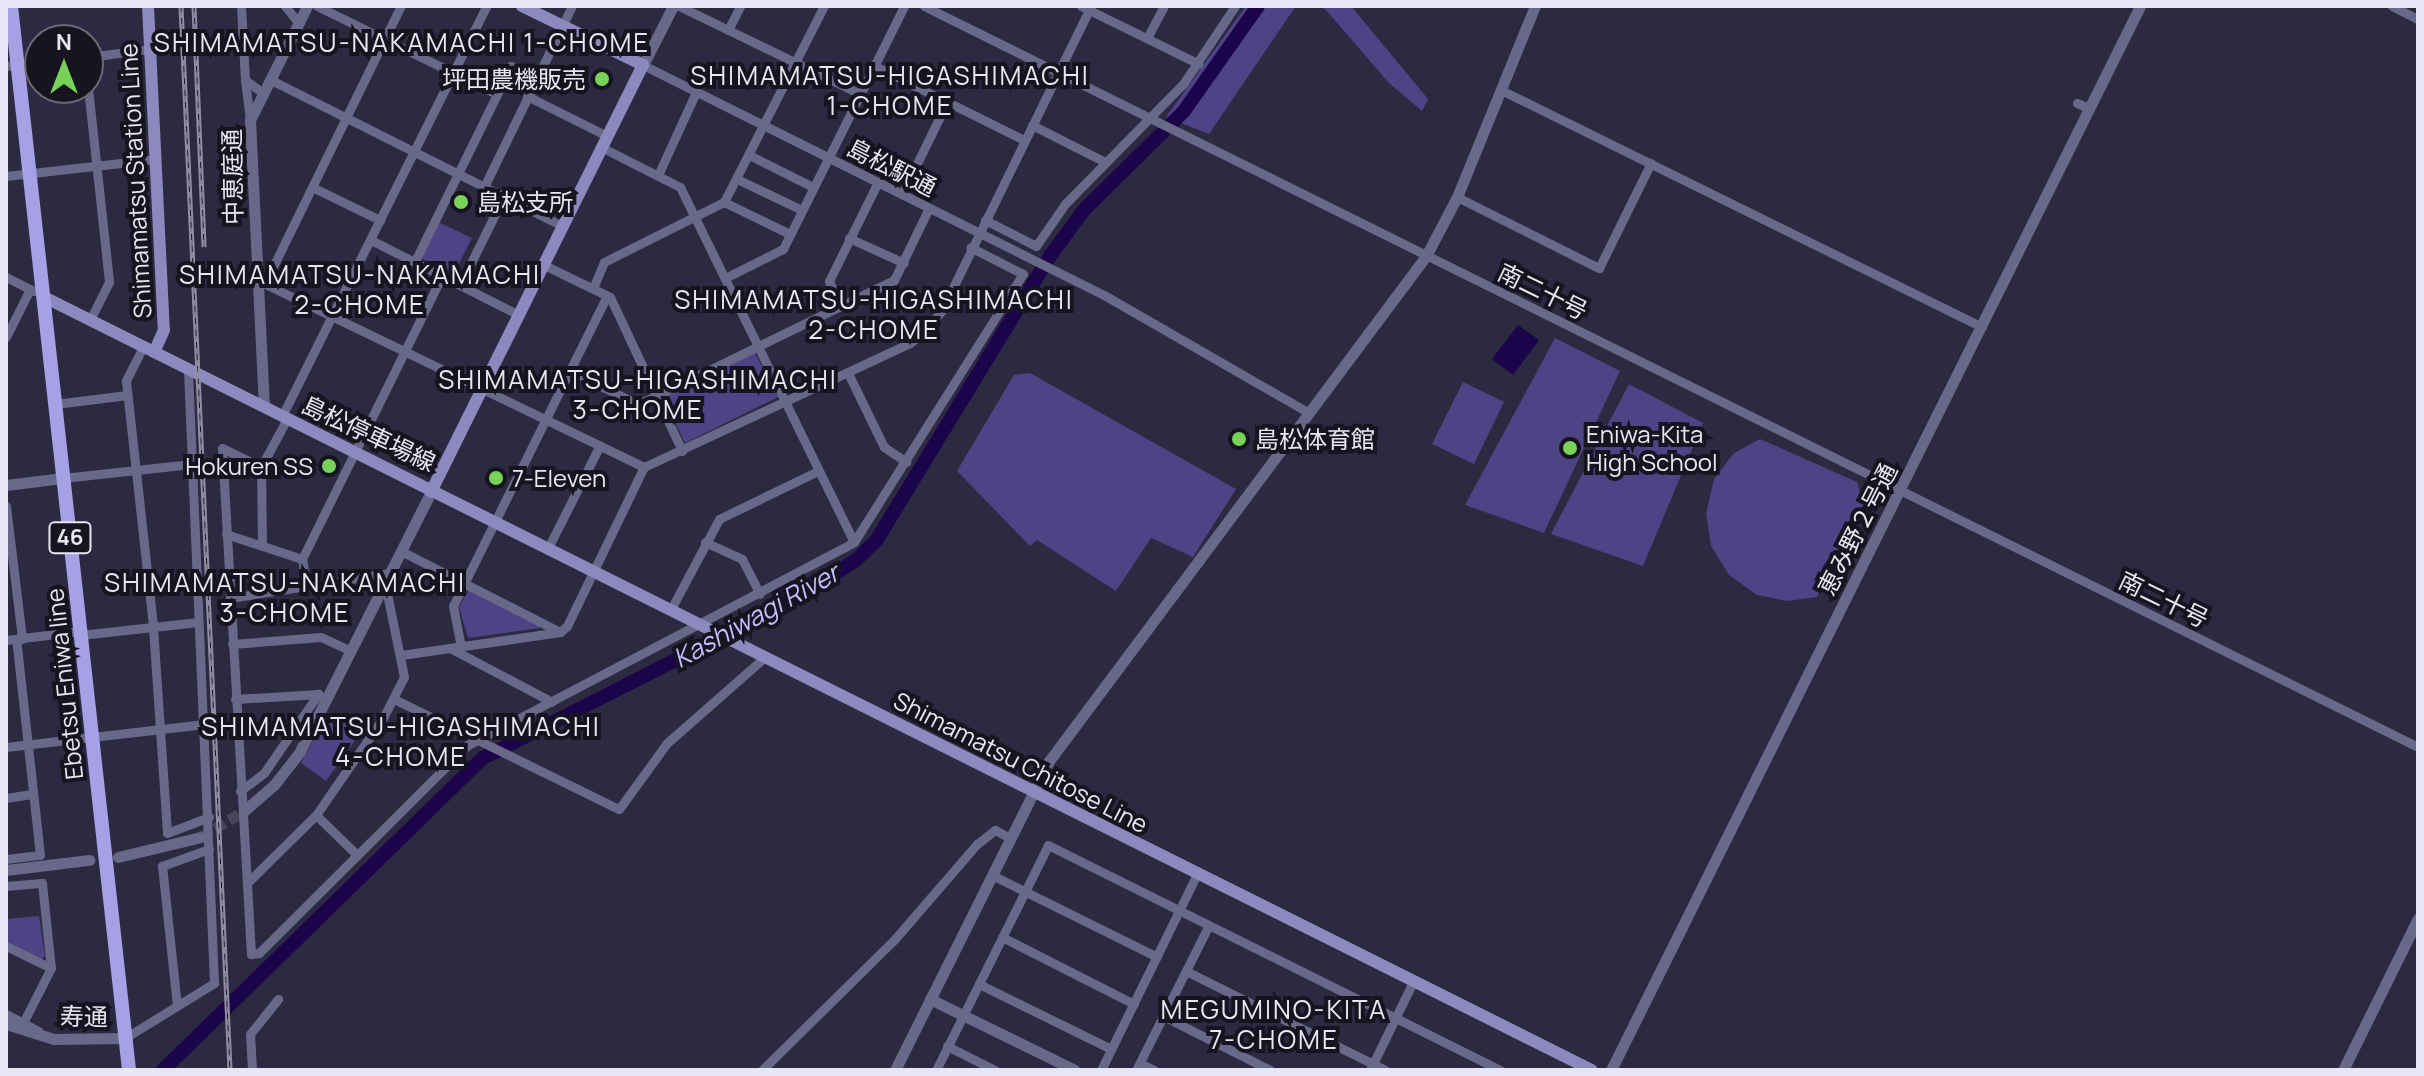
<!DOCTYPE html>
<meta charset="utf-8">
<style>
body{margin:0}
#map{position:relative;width:2424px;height:1076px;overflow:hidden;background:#2c2a41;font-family:Manrope,"Noto Sans JP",sans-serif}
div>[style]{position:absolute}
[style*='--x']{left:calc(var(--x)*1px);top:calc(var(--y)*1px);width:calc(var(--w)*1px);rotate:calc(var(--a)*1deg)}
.green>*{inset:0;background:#4d4385}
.water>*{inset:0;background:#1c044a}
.river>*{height:14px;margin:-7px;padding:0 7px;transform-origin:7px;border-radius:7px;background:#1c044a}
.tertiary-tunnel>*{height:11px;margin-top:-5.5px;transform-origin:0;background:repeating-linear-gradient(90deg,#48465c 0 11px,transparent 0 16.5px)}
.minor>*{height:9px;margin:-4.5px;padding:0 4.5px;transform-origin:4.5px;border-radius:4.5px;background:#6a6889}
.tertiary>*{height:11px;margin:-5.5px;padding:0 5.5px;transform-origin:5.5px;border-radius:5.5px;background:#6a6889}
.secondary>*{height:12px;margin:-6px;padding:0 6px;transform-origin:6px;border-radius:6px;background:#8d88bd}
.primary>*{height:14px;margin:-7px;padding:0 7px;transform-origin:7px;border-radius:7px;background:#a7a0e5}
.rail>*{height:5px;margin-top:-2.5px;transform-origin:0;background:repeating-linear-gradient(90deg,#15141f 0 6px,#908fa2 0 12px);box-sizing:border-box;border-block:2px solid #908fa2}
.dots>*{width:22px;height:22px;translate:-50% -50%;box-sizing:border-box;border:4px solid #15141f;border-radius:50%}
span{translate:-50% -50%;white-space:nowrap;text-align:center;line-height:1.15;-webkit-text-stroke:8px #15141f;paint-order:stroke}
.shield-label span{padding:2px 6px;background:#15141f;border:2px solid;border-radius:6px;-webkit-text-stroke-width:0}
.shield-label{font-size:22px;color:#e6e6f5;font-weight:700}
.poi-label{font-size:24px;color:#e6e6f5}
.right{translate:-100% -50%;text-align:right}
.left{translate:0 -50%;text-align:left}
.street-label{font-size:24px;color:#e6e6f5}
.neighbourhood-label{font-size:26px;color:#e6e6f5;letter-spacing:2px}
.water-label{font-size:26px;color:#c4befd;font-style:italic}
.frame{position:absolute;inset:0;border:8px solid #e6e6f5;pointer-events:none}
.north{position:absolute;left:24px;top:24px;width:80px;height:80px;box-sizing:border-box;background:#15141f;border:2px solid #696875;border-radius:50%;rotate:0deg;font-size:22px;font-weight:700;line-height:32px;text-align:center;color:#e6e6f5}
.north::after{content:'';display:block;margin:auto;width:28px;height:36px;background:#78d158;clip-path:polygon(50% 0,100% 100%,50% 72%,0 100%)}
</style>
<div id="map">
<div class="green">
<i style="clip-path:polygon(1246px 6px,1296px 6px,1209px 134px,1166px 117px)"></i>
<i style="clip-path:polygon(1314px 6px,1351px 6px,1428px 99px,1422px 111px,1389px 83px,1325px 9px)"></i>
<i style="clip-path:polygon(438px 222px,472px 238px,453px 275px,421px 258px)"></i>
<i style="clip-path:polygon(1555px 338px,1620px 371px,1544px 533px,1465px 505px)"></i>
<i style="clip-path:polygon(754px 351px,778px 397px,685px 443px,663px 396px)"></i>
<i style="clip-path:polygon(1030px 373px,1236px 489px,1193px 557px,1151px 538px,1116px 591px,1037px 540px,1030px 546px,957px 471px,1014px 375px)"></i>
<i style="clip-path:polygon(1463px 382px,1504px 402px,1474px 464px,1432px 444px)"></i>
<i style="clip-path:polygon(1629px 384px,1703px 423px,1643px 566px,1551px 534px)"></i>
<i style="clip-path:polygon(1760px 439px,1857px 482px,1864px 506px,1817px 597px,1787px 601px,1757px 595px,1729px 575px,1711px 546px,1706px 514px,1714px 479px,1734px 453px)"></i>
<i style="clip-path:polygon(469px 589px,537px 623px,540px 628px,468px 638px,459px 607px)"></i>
<i style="clip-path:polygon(328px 712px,363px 729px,326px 781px,301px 763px)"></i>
<i style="clip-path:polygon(39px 916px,45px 956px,41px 959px,6px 942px,6px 919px)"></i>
</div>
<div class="water">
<i style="clip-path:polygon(1518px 325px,1539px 340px,1513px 375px,1492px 359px)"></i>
</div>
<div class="river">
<i style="--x:163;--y:1070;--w:447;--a:-44.3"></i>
<i style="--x:483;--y:758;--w:357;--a:-27"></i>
<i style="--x:801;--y:596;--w:66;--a:-33.2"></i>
<i style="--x:856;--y:560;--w:28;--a:-44"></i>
<i style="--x:876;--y:541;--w:334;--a:-58.6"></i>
<i style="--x:1050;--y:256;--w:56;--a:-53.7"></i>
<i style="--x:1083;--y:211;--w:142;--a:-44.7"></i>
<i style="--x:1184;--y:111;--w:128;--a:-54.8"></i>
</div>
<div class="tertiary-tunnel">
<i style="--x:201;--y:837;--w:52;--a:-31.5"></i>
</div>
<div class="minor">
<i style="--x:241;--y:6;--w:74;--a:86.9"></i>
<i style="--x:245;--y:80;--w:22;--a:36"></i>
<i style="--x:285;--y:6;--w:22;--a:51"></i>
<i style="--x:317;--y:6;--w:200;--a:26.1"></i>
<i style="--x:679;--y:6;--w:201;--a:25.9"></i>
<i style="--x:924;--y:6;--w:1668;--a:26.38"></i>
<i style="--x:1081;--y:6;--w:131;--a:26.2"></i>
<i style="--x:2392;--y:6;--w:29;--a:27"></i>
<i style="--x:728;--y:30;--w:27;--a:-63"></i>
<i style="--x:1147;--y:38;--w:36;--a:-62"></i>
<i style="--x:88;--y:57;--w:63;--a:-7.4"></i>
<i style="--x:643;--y:65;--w:515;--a:26.52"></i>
<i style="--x:1104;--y:295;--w:237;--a:29.9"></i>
<i style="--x:6;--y:66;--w:34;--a:-7"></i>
<i style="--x:875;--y:66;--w:166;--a:26.4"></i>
<i style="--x:245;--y:80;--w:40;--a:82.9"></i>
<i style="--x:271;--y:80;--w:326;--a:26.6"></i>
<i style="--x:88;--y:88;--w:195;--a:83.8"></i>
<i style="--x:109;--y:282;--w:42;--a:116.6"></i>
<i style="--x:1501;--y:90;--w:536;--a:26.23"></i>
<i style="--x:527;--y:96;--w:89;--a:26.6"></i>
<i style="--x:2077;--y:103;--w:13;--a:23"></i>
<i style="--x:1032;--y:125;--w:82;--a:26.9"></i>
<i style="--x:601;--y:147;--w:89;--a:26.9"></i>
<i style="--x:680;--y:187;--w:395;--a:63.9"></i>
<i style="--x:749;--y:155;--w:72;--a:26.6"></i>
<i style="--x:658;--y:175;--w:91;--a:-65.4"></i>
<i style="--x:6;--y:176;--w:151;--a:-6.5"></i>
<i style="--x:737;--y:179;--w:72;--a:25.5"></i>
<i style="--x:312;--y:187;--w:76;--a:25.9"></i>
<i style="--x:484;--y:187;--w:201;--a:-64.1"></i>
<i style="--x:902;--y:194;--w:102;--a:-63.9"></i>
<i style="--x:1457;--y:197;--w:159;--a:26.6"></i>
<i style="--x:1599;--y:268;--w:117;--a:-63.7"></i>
<i style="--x:724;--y:202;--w:73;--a:25.9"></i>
<i style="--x:985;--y:220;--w:57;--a:27"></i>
<i style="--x:1036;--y:246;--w:51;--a:-55.4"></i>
<i style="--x:1065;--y:204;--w:168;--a:-45.5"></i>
<i style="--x:1183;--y:84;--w:94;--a:-56.3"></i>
<i style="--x:849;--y:238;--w:60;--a:24.4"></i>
<i style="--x:371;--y:240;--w:166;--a:26.9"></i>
<i style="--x:415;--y:261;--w:217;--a:-63.8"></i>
<i style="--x:511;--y:66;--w:28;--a:26"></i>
<i style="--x:544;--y:265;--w:73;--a:25.9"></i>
<i style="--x:610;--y:297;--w:170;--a:64.9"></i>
<i style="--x:6;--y:277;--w:31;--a:27"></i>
<i style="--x:725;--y:278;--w:65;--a:-26.6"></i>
<i style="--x:783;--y:249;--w:271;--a:-63.5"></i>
<i style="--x:257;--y:280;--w:430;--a:25.8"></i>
<i style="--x:266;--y:281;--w:306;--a:-63.9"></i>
<i style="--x:460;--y:285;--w:99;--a:-63.7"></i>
<i style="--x:593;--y:288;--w:28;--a:-67"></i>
<i style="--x:604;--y:262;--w:134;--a:-26.6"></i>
<i style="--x:724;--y:202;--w:220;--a:-63"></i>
<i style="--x:842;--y:307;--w:29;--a:-117"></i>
<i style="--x:829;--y:281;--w:110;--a:-63.7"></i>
<i style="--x:6;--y:337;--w:54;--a:-63.4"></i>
<i style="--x:143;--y:347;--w:38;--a:117"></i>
<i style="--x:126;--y:381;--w:247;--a:83.7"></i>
<i style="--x:153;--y:627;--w:206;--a:86.1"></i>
<i style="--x:167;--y:833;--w:45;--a:-20.9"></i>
<i style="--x:571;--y:371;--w:74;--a:26.6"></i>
<i style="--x:637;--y:404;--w:21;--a:-23"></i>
<i style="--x:656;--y:396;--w:265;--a:-26"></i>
<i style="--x:894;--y:280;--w:80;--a:-64.1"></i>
<i style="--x:848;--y:373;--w:82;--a:64.1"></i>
<i style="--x:884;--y:447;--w:27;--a:34"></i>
<i style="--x:55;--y:404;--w:73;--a:-7.1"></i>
<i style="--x:282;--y:416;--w:458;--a:-63.5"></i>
<i style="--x:261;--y:467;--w:43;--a:-154"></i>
<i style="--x:222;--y:448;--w:507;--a:86.72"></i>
<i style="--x:251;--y:954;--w:8;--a:-7"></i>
<i style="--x:259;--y:953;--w:295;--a:-44.9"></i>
<i style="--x:468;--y:745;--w:436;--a:-27.7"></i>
<i style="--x:854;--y:542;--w:317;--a:-57.8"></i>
<i style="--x:1023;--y:274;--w:59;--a:-153"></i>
<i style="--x:63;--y:478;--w:129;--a:-6.2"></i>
<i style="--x:6;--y:506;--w:134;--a:83.1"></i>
<i style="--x:226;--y:534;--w:80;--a:18.2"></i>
<i style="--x:705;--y:542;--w:41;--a:24.7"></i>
<i style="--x:742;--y:559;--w:39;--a:63"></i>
<i style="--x:262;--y:546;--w:79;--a:-90.7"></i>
<i style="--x:261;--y:467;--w:55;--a:-61.6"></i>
<i style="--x:548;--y:548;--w:115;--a:-63.2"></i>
<i style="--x:401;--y:551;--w:178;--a:27"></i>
<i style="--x:307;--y:587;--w:28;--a:-100"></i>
<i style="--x:302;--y:559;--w:316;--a:-63.7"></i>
<i style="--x:230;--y:598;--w:162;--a:-8.9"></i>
<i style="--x:671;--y:609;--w:102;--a:-61.9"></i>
<i style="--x:719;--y:519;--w:110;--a:-25.9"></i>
<i style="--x:80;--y:635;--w:119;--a:-6.3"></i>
<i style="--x:6;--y:640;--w:75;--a:-6.9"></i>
<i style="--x:232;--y:644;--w:89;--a:-4.5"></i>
<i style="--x:321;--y:637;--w:33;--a:25"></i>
<i style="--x:461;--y:647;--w:42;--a:-101"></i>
<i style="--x:453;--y:606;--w:346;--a:-63.6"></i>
<i style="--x:450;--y:648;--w:115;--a:27.9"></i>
<i style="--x:401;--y:655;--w:161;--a:-8.2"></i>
<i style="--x:560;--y:632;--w:9;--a:-41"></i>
<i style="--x:567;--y:626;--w:177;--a:-64.2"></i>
<i style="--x:644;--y:467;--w:293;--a:-25"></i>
<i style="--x:910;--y:343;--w:21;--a:-39"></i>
<i style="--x:926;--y:330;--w:26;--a:-51"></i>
<i style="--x:942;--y:310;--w:339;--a:-63.9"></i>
<i style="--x:235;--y:699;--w:84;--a:-3.4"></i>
<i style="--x:394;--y:699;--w:250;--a:26.1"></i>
<i style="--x:619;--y:809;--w:82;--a:-54"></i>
<i style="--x:667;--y:743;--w:130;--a:-41.3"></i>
<i style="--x:6;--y:747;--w:200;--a:-6.6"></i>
<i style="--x:240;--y:791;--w:30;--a:-37"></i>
<i style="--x:264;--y:773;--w:96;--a:-55.6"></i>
<i style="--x:6;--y:798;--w:26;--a:-9"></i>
<i style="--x:316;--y:815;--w:57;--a:44.3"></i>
<i style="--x:6;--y:859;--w:34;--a:-7"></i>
<i style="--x:40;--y:855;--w:217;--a:-96.3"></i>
<i style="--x:992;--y:875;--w:184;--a:26.4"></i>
<i style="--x:248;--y:882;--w:95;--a:-44.6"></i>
<i style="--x:316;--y:815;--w:118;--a:-55.4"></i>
<i style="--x:383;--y:718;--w:46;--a:-62.9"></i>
<i style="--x:404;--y:677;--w:95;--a:-101.5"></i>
<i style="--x:6;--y:886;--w:36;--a:-5"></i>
<i style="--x:42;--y:883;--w:85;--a:84"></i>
<i style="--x:51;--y:968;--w:66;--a:117"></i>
<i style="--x:1002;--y:937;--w:148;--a:26.9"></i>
<i style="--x:6;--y:946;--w:50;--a:26.1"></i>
<i style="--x:1186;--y:971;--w:222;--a:26.4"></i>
<i style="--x:979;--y:984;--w:147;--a:26.2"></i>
<i style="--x:177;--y:1006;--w:141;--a:-96.1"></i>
<i style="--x:162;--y:866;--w:50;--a:-19.9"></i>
<i style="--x:1163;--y:1016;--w:120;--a:26.8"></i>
<i style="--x:125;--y:1038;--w:105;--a:-31.7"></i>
<i style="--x:214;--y:983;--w:613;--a:-92.43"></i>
<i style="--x:947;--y:1046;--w:54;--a:26.6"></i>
<i style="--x:1140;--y:1063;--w:16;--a:27"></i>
<i style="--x:252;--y:1070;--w:36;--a:-93"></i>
<i style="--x:250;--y:1034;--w:45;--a:-51.3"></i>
<i style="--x:762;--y:1070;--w:185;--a:-44.6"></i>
<i style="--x:894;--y:940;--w:127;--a:-49.2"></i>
<i style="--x:977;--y:844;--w:23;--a:-38"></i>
<i style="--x:995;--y:830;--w:17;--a:28"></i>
<i style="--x:936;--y:1070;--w:251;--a:-63.5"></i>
<i style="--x:1048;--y:845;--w:505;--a:26.46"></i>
<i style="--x:1101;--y:1070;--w:218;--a:-63.9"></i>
<i style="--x:1136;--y:1070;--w:162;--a:-63.3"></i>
<i style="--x:1370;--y:1070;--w:98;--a:-64"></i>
</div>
<div class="tertiary">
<i style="--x:643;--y:65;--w:66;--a:-63"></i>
<i style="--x:264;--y:407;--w:287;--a:-92.8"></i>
<i style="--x:250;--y:120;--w:127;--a:-63.4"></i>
<i style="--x:6;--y:485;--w:57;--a:-7"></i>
<i style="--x:245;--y:810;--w:38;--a:-41"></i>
<i style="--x:274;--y:785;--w:41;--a:-52"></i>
<i style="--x:299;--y:753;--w:292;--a:-63.2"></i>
<i style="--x:118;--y:857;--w:85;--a:-13.5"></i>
<i style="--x:6;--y:870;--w:84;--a:-6.9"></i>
<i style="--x:930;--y:999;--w:161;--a:26.1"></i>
<i style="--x:6;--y:1015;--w:36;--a:28"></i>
<i style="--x:6;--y:1024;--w:50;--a:17.4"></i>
<i style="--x:54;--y:1039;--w:71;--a:-0.8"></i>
<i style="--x:895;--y:1070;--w:345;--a:-63.5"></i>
<i style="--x:1049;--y:761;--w:630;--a:-53.26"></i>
<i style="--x:1426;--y:256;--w:67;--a:-62.3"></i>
<i style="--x:1457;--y:197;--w:206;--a:-67.8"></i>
<i style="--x:1611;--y:1070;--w:1188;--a:-63.56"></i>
<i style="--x:2343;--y:1070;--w:169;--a:-63.7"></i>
</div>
<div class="secondary">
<i style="--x:148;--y:6;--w:324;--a:87.2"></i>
<i style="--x:164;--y:330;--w:24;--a:114"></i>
<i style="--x:44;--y:297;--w:1730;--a:26.54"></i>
<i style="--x:431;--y:492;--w:477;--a:-63.6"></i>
<i style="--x:643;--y:65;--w:135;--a:-154"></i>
</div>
<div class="primary">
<i style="--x:11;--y:6;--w:1071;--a:83.67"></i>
</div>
<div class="rail">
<i style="--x:181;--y:6;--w:1065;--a:87.36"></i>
<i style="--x:194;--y:6;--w:241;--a:87.6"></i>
</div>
<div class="dots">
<i style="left:602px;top:79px;background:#78d158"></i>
<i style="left:461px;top:202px;background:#78d158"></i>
<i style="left:1239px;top:439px;background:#78d158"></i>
<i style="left:1570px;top:448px;background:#78d158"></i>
<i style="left:329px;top:466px;background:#78d158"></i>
<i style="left:496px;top:478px;background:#78d158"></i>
</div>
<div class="shield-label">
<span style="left:70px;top:538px">46</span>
</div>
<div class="poi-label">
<span class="right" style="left:586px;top:79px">坪田農機販売</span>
<span class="left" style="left:477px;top:202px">島松支所</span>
<span class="left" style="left:1586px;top:448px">Eniwa-Kita<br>High School</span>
<span class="left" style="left:1255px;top:439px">島松体育館</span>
<span class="right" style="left:313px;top:466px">Hokuren SS</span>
<span class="left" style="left:512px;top:478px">7-Eleven</span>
</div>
<div class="street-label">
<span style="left:892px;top:167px;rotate:27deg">島松駅通</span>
<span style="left:232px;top:177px;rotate:-91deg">中恵庭通</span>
<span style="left:135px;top:181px;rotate:-93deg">Shimamatsu Station Line</span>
<span style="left:1543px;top:291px;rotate:26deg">南二十号</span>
<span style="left:369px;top:433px;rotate:25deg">島松停車場線</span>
<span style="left:1857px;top:529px;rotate:-63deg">恵み野２号通</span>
<span style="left:2164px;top:599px;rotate:26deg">南二十号</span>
<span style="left:64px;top:684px;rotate:-96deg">Ebetsu Eniwa line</span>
<span style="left:1021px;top:762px;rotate:27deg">Shimamatsu Chitose Line</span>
<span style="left:84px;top:1016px;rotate:1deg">寿通</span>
</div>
<div class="neighbourhood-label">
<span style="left:402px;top:43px">SHIMAMATSU-NAKAMACHI 1-CHOME</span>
<span style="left:890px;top:91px">SHIMAMATSU-HIGASHIMACHI<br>1-CHOME</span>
<span style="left:360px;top:290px">SHIMAMATSU-NAKAMACHI<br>2-CHOME</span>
<span style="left:874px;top:315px">SHIMAMATSU-HIGASHIMACHI<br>2-CHOME</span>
<span style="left:638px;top:395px">SHIMAMATSU-HIGASHIMACHI<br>3-CHOME</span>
<span style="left:285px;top:598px">SHIMAMATSU-NAKAMACHI<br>3-CHOME</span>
<span style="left:401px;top:742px">SHIMAMATSU-HIGASHIMACHI<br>4-CHOME</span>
<span style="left:1274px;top:1025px">MEGUMINO-KITA<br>7-CHOME</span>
</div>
<div class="water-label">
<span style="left:756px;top:616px;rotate:-29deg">Kashiwagi River</span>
</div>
<div class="frame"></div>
<div class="north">N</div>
</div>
